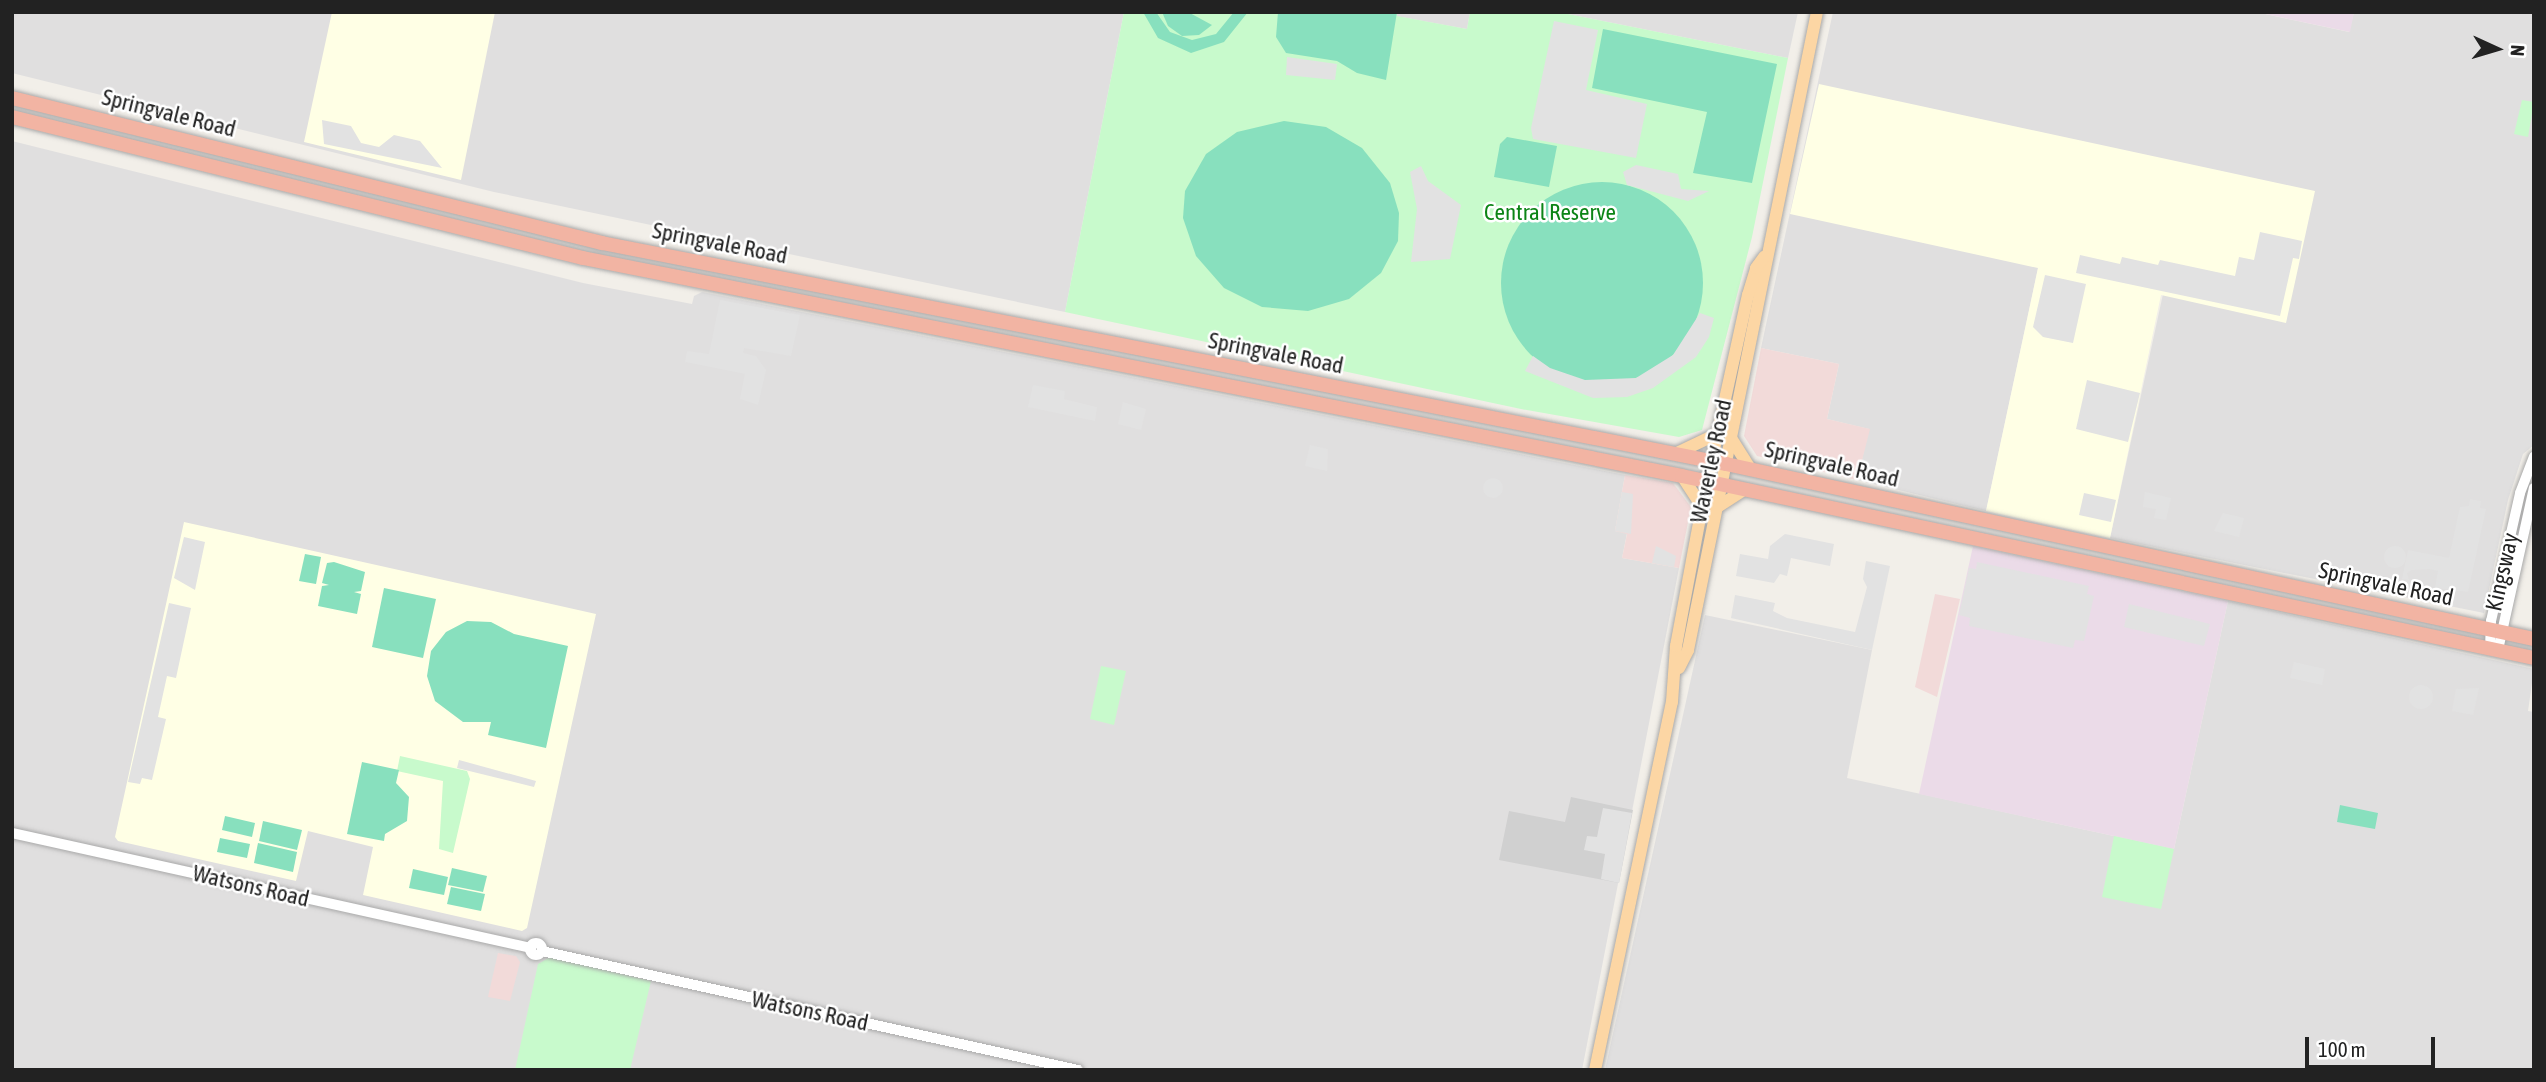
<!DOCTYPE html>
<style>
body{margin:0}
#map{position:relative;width:2546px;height:1082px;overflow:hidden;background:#f2efe9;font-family:"Asap Condensed",sans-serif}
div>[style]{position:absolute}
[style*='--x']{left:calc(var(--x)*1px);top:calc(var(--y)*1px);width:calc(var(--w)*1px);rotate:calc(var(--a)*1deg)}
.residential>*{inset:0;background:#e0dfdf}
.commercial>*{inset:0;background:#f2dad9}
.industrial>*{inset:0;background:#ebdbe8}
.education>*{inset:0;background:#ffffe5}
.religious>*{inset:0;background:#d0d0d0}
.park>*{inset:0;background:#c8facc}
.pitch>*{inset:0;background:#88e0be}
.round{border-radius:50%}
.parking>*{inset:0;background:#e2e2e2}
.roads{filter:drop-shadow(0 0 2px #a9a9a9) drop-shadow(0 0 2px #a9a9a9)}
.tertiary>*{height:10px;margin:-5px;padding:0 5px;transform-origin:5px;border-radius:5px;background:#fff}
.tertiary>.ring{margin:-5px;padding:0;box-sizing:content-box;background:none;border:10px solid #fff;border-radius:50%}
.primary>*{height:12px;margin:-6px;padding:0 6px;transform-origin:6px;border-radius:6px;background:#fcd6a4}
.trunk>*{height:14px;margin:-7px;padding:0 7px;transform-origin:7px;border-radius:7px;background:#f2b4a3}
span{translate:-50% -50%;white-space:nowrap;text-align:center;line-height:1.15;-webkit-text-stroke:5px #fff;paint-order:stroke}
.street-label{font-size:23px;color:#222}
.park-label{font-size:23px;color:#0c8416}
.frame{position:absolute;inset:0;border:14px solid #222;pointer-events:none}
.north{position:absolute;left:2462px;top:14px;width:70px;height:70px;-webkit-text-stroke:5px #fff;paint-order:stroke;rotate:94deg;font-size:19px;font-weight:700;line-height:28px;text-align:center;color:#222}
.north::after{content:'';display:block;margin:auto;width:24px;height:32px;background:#222;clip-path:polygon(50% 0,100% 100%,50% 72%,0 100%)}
.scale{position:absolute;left:2305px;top:1037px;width:130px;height:32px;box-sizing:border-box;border:4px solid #222;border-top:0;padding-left:9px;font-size:21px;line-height:24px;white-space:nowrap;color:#222;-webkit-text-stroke:5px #fff;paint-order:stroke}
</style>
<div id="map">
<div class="residential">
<i style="clip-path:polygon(12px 12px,1124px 12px,1065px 312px,494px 192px,12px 73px)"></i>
<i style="clip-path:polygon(1397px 12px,1470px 12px,1467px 29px,1396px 16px)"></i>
<i style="clip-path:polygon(1558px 12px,1798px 12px,1788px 58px)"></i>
<i style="clip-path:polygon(1833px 12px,2256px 12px,2349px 32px,2354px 12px,2534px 12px,2534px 445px,2523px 454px,2508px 500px,2484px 613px,2110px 538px,2163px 294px,2038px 268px,1986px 511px,1857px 480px,1869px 429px,1827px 419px,1839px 364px,1761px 348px)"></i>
<i style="clip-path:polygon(12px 141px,583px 283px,692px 304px,694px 296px,702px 292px,1625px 475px,1615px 531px,1627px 533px,1622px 558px,1679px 568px,1582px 1070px,12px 1070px)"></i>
<i style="clip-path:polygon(2228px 601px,2534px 669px,2528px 711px,2534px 712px,2534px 1070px,1605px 1070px,1705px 615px,1872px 650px,1847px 778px,2174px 849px)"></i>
</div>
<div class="commercial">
<i style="clip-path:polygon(1761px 348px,1839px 364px,1827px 419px,1870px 429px,1857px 480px,1757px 456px,1744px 436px)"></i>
<i style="clip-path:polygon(1625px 475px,1673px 483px,1691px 507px,1679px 568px,1622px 558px,1627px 534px,1615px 531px)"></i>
<i style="clip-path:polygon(1935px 594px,1960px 599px,1937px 697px,1915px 687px)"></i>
<i style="clip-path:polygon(498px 953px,516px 956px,520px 962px,510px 1001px,488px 997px)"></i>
</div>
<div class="industrial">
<i style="clip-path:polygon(2256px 12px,2354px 12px,2350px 32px)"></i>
<i style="clip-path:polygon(1973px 546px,2228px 601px,2174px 849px,1919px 794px)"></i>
</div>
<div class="education">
<i style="clip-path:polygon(332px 12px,495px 12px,461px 180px,304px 142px)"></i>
<i style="clip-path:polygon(1819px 84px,2315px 191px,2286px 323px,2161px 295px,2110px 538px,1986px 511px,2038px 268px,1790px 214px)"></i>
<i style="clip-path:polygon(184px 522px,596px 614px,527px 928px,522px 931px,363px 895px,373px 847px,308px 831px,296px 881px,118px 841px,115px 837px)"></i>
</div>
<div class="religious">
<i style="clip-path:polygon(1571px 797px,1633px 810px,1619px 883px,1499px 860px,1509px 811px,1565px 822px)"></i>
</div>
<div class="park">
<i style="clip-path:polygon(1124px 12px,1397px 12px,1397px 16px,1467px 29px,1470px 12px,1558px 12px,1788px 58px,1752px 237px,1702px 430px,1679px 437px,1521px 409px,1065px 312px)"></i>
<i style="clip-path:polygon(2522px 100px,2534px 102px,2528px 137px,2514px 134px)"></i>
<i style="clip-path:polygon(1101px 666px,1126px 671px,1114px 725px,1090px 719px)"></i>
<i style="clip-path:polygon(400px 756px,467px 771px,470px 779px,453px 853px,439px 849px,443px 781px,397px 771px)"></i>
<i style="clip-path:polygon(2114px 836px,2174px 849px,2161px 909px,2102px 897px)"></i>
<i style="clip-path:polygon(550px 957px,651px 981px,630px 1070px,515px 1070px,538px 964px)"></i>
</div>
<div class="pitch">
<i style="clip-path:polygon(1143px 12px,1156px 12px,1170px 32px,1192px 40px,1216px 34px,1234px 12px,1248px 12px,1224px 42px,1191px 53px,1158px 38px)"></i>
<i style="clip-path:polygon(1162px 12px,1188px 12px,1212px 25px,1199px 35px,1182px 36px,1168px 26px)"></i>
<i style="clip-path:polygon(1278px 12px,1397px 12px,1386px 80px,1357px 73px,1337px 61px,1286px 53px,1276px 37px)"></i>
<i style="clip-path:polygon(1603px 29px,1777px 64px,1752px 183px,1693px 173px,1707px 112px,1592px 88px)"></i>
<i style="clip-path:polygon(1284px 121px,1326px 127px,1362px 148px,1390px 183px,1399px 213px,1398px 241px,1381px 273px,1349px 299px,1308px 311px,1262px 307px,1224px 288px,1196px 256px,1183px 218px,1185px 191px,1206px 154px,1237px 132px)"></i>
<i style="clip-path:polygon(1507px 137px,1557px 146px,1549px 187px,1494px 177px,1500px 144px)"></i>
<i class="round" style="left:1501px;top:182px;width:202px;height:202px"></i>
<i style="clip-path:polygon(305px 554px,321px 557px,316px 584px,299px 581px)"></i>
<i style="clip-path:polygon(334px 562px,365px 572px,361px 591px,354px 592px,361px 594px,357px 614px,318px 606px,322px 586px,329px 585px,322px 583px,327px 563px)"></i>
<i style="clip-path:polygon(384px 588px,436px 599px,423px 658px,372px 647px)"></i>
<i style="clip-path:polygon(467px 621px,491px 622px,514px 634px,568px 646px,546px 748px,488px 735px,491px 722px,463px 722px,435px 701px,427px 676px,431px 651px,446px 632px)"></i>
<i style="clip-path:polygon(362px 762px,399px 770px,396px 783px,409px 797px,407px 821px,385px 834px,384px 841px,347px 834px)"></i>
<i style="clip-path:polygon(2340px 805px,2378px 813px,2375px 829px,2337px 822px)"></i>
<i style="clip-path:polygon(225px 816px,255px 823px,252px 837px,222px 830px)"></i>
<i style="clip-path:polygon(263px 821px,302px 830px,297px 850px,259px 841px)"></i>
<i style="clip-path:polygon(220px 838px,250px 844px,247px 858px,217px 852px)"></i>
<i style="clip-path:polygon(258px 843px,297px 852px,293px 872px,254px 863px)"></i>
<i style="clip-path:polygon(452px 868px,487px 876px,483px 892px,448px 885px)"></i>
<i style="clip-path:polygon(413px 869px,448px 877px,444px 895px,409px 888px)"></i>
<i style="clip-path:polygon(451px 887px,485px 894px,481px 911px,447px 904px)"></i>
</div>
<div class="parking">
<i style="clip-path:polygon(1554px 21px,1598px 30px,1586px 90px,1647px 104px,1636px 158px,1533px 139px,1531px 128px)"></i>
<i style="clip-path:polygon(1287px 57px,1337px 64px,1335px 80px,1286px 75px)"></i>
<i style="clip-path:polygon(322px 120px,351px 126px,361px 143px,379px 147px,394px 135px,420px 141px,442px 168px,324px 144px)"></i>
<i style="clip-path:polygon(1636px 165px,1678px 174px,1681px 189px,1709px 191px,1688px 201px,1627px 185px,1623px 172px)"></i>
<i style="clip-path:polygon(1421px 166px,1428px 181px,1461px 205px,1450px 259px,1411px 262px,1417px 209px,1410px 172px)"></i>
<i style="clip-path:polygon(2260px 232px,2302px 241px,2299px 259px,2293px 258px,2280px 316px,2076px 273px,2080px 255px,2120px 264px,2122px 257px,2158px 265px,2160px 260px,2235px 276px,2239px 257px,2254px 260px)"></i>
<i style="clip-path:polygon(2045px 275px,2086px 284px,2073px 343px,2043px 337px,2033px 327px)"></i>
<i style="clip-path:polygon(720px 300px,800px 315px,791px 356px,744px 348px,743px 353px,756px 356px,766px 370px,758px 405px,740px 399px,745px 374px,685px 362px,687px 351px,709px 354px)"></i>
<i style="clip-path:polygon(1700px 313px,1714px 318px,1709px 337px,1696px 357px,1653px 388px,1627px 397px,1593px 398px,1525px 371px,1533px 356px,1550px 368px,1585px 380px,1636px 378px,1673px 355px)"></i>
<i style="clip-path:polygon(2087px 380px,2140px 393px,2128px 442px,2076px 429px)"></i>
<i style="clip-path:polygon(1033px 385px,1065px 391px,1064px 399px,1097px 407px,1095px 421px,1028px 407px)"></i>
<i style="clip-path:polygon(1123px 402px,1146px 409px,1141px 430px,1118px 424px)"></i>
<i style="clip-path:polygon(1310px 445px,1328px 449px,1327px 471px,1305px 466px)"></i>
<i class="round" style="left:1483px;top:478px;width:20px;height:20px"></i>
<i style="clip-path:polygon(1622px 492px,1633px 494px,1631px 534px,1615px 531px)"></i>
<i style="clip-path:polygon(2145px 492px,2171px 498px,2166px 520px,2154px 518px,2156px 509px,2143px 507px)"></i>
<i style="clip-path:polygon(2084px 493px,2116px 500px,2111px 522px,2079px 515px)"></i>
<i style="clip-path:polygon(2470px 499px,2481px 501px,2480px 508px,2486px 509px,2468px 592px,2435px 588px,2438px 571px,2430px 569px,2412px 570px,2407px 573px,2409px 580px,2402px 579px,2408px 550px,2449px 558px,2460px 507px,2469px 506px)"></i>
<i style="clip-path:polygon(2223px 513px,2244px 518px,2239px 537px,2214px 531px)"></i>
<i style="clip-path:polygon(1785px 534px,1834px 544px,1830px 566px,1791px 558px,1787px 576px,1780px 574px,1774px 583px,1736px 576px,1740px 554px,1768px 559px,1770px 546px)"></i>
<i style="clip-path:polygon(184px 537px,205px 542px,195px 590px,174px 578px)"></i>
<i class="round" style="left:2384px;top:546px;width:22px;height:22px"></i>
<i style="clip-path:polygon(1656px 546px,1676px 556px,1674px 567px,1652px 563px)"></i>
<i style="clip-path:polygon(1866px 561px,1890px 566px,1872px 650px,1731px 618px,1735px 595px,1775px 603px,1773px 611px,1787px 618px,1855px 632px,1867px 587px,1863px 579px)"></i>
<i style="clip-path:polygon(1977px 562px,2089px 586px,2087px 594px,2094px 596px,2084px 641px,2075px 640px,2073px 648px,1969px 626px,1970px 618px,1959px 615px,1969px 568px,1976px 569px)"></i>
<i style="clip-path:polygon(169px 603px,191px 608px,176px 678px,167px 676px,158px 717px,166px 719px,152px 780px,142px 778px,140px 784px,128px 782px)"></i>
<i style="clip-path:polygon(2129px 604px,2210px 624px,2204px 646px,2124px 627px)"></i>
<i style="clip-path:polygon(2294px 662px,2325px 669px,2322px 685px,2290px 678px)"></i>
<i class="round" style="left:2409px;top:685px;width:24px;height:24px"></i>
<i style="clip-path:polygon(2479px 688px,2473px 715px,2452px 711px,2456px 689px)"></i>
<i style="clip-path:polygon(459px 760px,536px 781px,534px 787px,457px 768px)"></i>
<i style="clip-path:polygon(1603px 808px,1632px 813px,1619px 883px,1601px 879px,1605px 854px,1584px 850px,1587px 836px,1597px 837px)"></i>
</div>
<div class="roads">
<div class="tertiary">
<i style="--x:2490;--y:649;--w:28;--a:-88"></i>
<i style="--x:2491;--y:621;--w:131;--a:-77.2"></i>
<i style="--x:2520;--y:493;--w:39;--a:-69"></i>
<i style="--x:2498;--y:650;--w:166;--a:-77.5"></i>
<i style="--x:12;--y:833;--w:532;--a:12.49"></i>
<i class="ring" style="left:530px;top:943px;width:2px;height:2px"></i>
<i style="--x:542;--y:951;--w:549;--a:12.52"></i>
</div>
<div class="primary">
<i style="--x:1731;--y:438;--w:36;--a:58"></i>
<i style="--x:1675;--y:454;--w:47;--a:-25.5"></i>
<i style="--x:1682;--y:476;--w:37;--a:57"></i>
<i style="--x:1716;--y:508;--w:35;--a:-33"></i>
<i style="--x:1679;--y:668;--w:20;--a:-63"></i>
<i style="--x:1688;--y:650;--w:651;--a:-78.57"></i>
<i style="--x:1595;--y:1070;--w:376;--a:-78.2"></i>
<i style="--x:1672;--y:702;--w:56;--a:-85.9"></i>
<i style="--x:1676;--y:646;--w:168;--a:-79.4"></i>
<i style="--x:1707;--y:481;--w:190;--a:-77.6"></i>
<i style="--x:1748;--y:295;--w:28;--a:-73"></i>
<i style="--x:1756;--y:268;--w:14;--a:-54"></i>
</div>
<div class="trunk">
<i style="--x:12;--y:98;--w:608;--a:13.81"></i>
<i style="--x:602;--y:243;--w:1146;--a:11.12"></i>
<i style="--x:1726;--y:464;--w:827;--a:12.22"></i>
<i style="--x:12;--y:117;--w:588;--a:13.87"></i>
<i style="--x:583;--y:258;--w:1120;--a:11.22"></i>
<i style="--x:1682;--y:476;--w:871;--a:12.06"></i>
</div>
</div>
<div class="street-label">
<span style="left:169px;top:113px;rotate:14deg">Springvale Road</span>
<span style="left:720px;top:243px;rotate:11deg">Springvale Road</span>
<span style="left:1276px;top:353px;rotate:11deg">Springvale Road</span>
<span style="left:1711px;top:461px;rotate:-78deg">Waverley Road</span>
<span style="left:1832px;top:464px;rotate:13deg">Springvale Road</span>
<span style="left:2502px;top:572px;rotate:-77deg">Kingsway</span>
<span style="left:2386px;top:584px;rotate:12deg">Springvale Road</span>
<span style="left:251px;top:886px;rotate:13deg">Watsons Road</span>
<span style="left:810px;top:1011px;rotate:12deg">Watsons Road</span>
</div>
<div class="park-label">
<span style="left:1550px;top:212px">Central Reserve</span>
</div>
<div class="frame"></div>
<div class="north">N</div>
<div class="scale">100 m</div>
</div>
